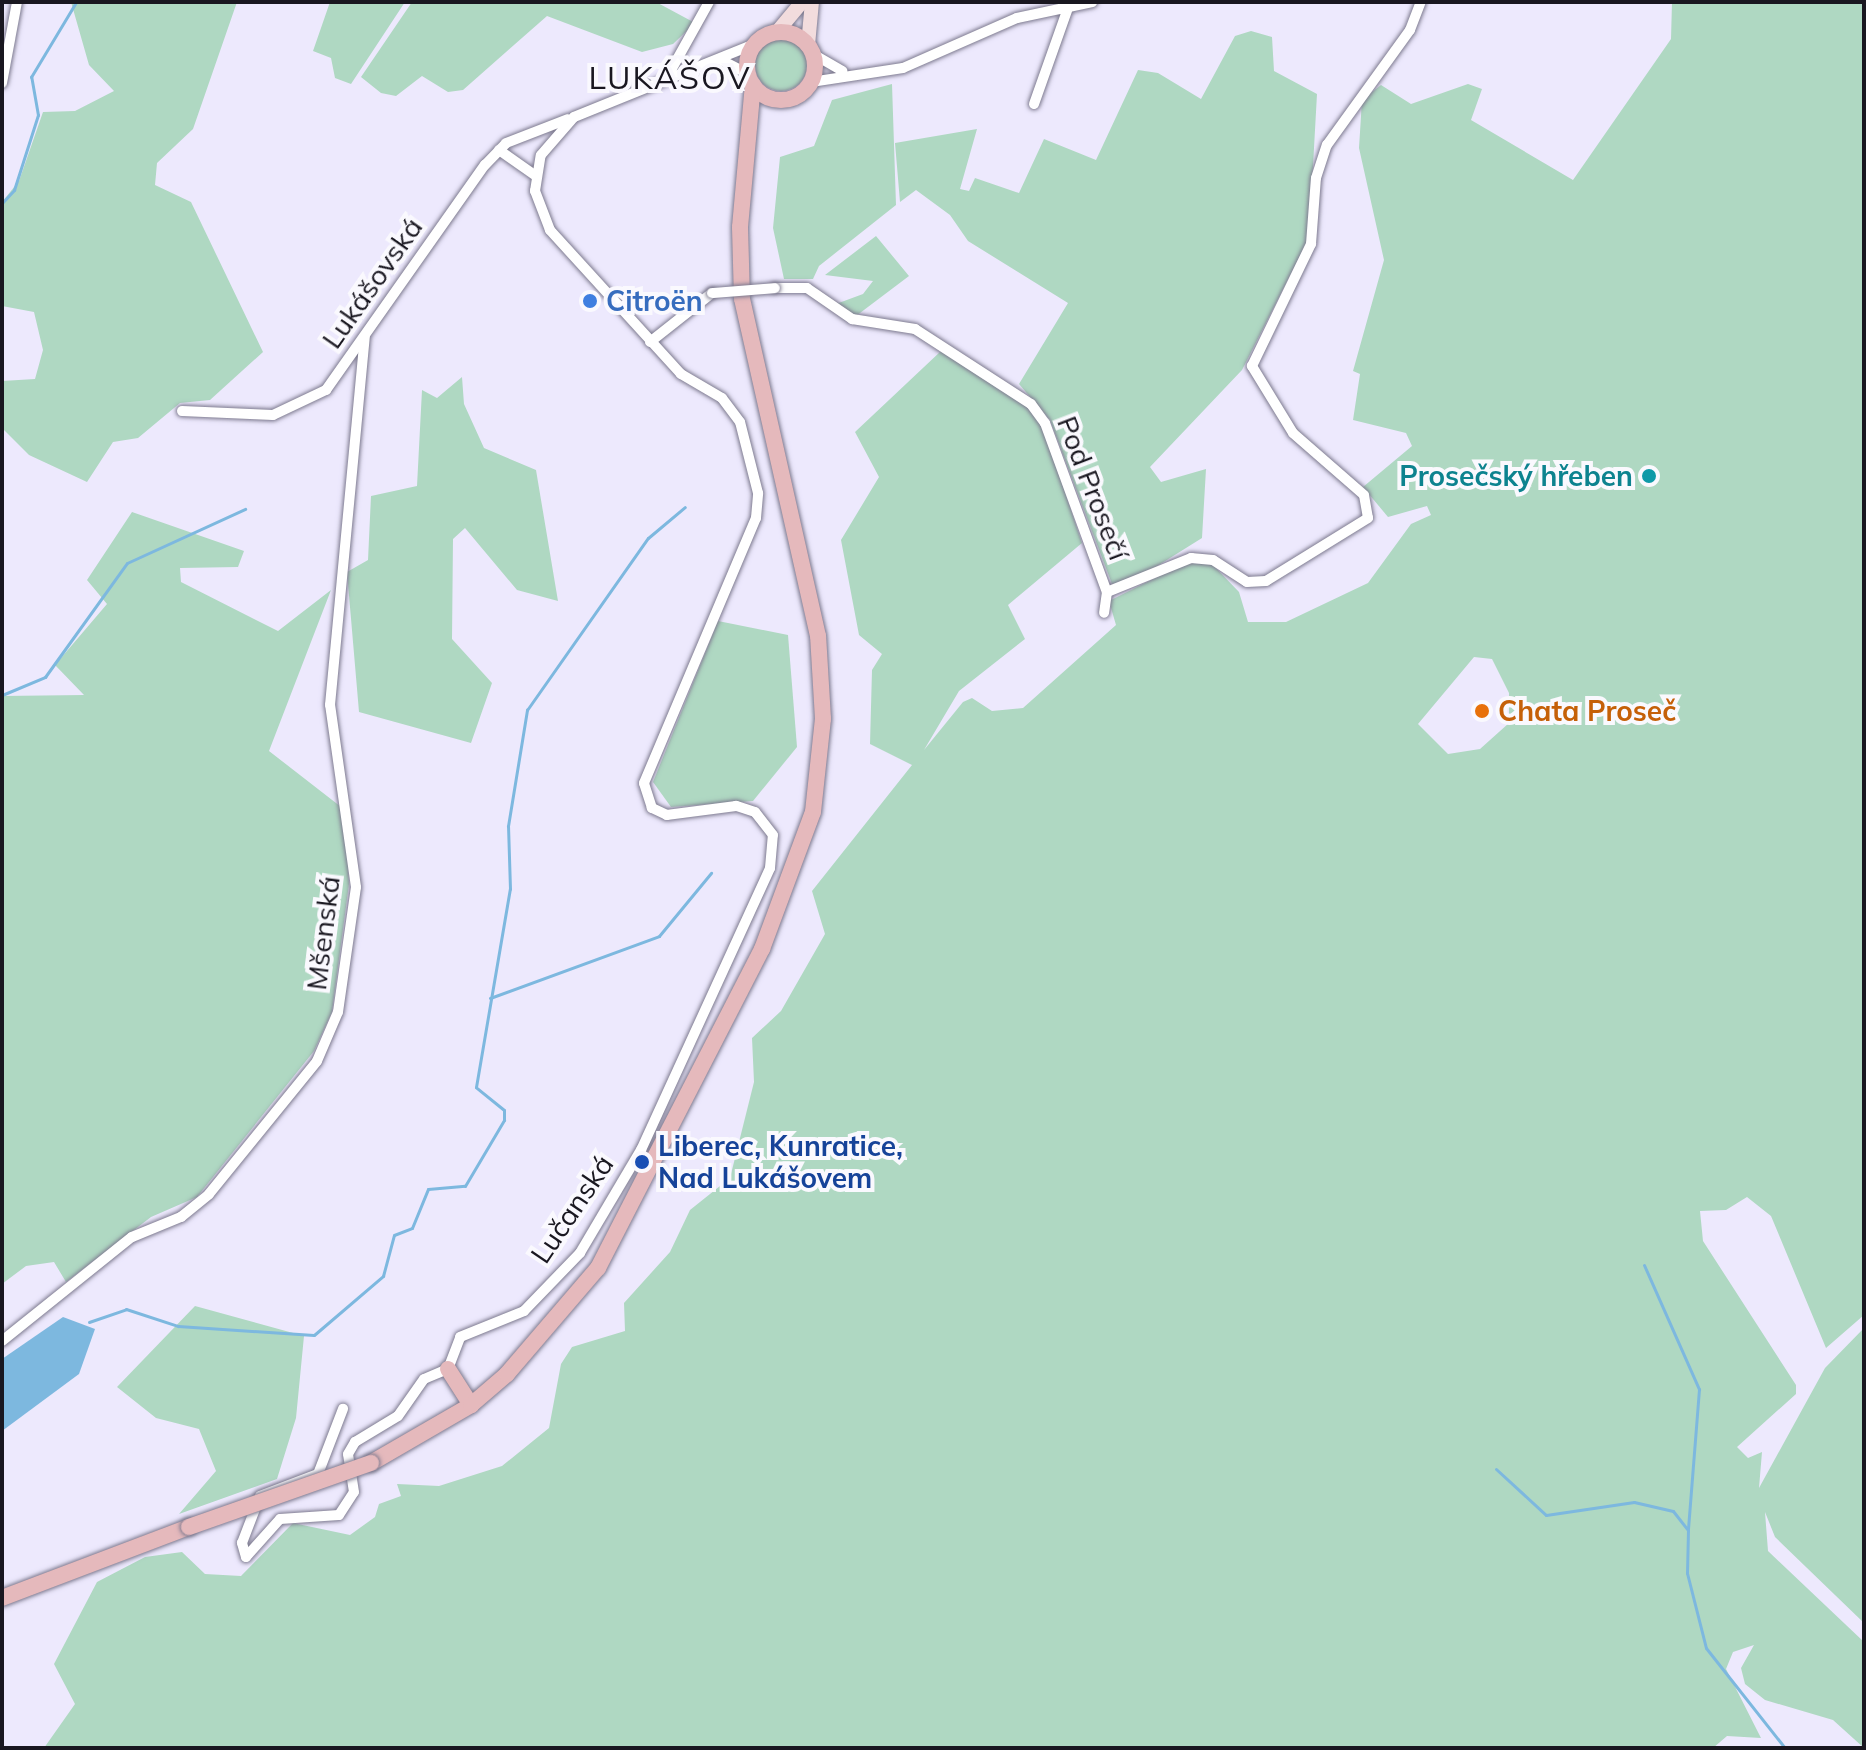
<!DOCTYPE html>
<meta charset="utf-8">
<style>
body{margin:0}
#map{position:relative;width:1866px;height:1750px;overflow:hidden;background:#ede9fd;font-family:Mulish,sans-serif}
div>[style]{position:absolute}
[style*='--x']{left:calc(var(--x)*1px);top:calc(var(--y)*1px);width:calc(var(--w)*1px);rotate:calc(var(--a)*1deg)}
.green>*{inset:0;background:#afd8c2}
.round{border-radius:50%}
.water>*{inset:0;background:#7db8df}
.stream>*{height:3px;margin:-1.5px;padding:0 1.5px;transform-origin:1.5px;border-radius:1.5px;background:#7db8df}
.roads{filter:drop-shadow(0 0 2px #7d7a8f) drop-shadow(0 0 2px #7d7a8f)}
.street>*{height:10px;margin:-5px;padding:0 5px;transform-origin:5px;border-radius:5px;background:#fff}
.secondary>*{height:14px;margin:-7px;padding:0 7px;transform-origin:7px;border-radius:7px;background:#f2dcdd}
.primary>*{height:16px;margin:-8px;padding:0 8px;transform-origin:8px;border-radius:8px;background:#e5b9bc}
.primary>.ring{margin:-8px;padding:0;box-sizing:content-box;background:none;border:16px solid #e5b9bc;border-radius:50%}
.bridges{filter:drop-shadow(0 0 2px #7d7a8f) drop-shadow(0 0 2px #7d7a8f)}
.street-bridge>*{height:10px;margin:-5px;padding:0 5px;transform-origin:5px;border-radius:5px;background:#fff}
.primary-bridge>*{height:16px;margin:-8px;padding:0 8px;transform-origin:8px;border-radius:8px;background:#e5b9bc}
.dots>*{width:22px;height:22px;translate:-50% -50%;box-sizing:border-box;border:4px solid #faf9fe;border-radius:50%}
span{translate:-50% -50%;white-space:nowrap;text-align:center;line-height:1.15;-webkit-text-stroke:8px #faf9fe;paint-order:stroke}
.street-label{font-size:28px;color:#191720}
.shop-label{font-size:28px;color:#366cbe;font-weight:700}
.left{translate:0 -50%;text-align:left}
.culture-label{font-size:28px;color:#0d838f;font-weight:700}
.right{translate:-100% -50%;text-align:right}
.food-label{font-size:28px;color:#c56008;font-weight:700}
.transit-label{font-size:28px;color:#164399;font-weight:700}
.quarter-label{font-size:32px;color:#191720;letter-spacing:2px}
.frame{position:absolute;inset:0;border:4px solid #191720;pointer-events:none}
</style>
<div id="map">
<div class="green">
<i style="clip-path:polygon(71px 2px,237px 2px,193px 129px,157px 163px,155px 185px,191px 202px,263px 352px,210px 400px,180px 403px,138px 438px,113px 442px,87px 482px,29px 455px,2px 428px,2px 381px,35px 379px,43px 350px,34px 312px,2px 306px,2px 202px,19px 181px,43px 112px,75px 111px,114px 91px,89px 65px)"></i>
<i style="clip-path:polygon(330px 2px,405px 2px,351px 84px,335px 78px,331px 58px,313px 51px)"></i>
<i style="clip-path:polygon(412px 2px,656px 2px,695px 23px,673px 44px,642px 52px,547px 16px,463px 90px,448px 92px,422px 76px,396px 96px,381px 93px,361px 77px)"></i>
<i style="clip-path:polygon(evenodd,1672px 2px,1864px 2px,1864px 1315px,1826px 1348px,1771px 1216px,1747px 1197px,1726px 1210px,1700px 1211px,1703px 1241px,1796px 1385px,1796px 1394px,1737px 1447px,1748px 1458px,1762px 1452px,1759px 1488px,1825px 1368px,1864px 1328px,1864px 1623px,1775px 1537px,1765px 1512px,1768px 1551px,1864px 1642px,1864px 1748px,1833px 1720px,1765px 1700px,1745px 1684px,1741px 1668px,1754px 1645px,1733px 1652px,1726px 1669px,1761px 1738px,1727px 1736px,1713px 1748px,44px 1748px,75px 1704px,54px 1664px,97px 1582px,145px 1557px,182px 1552px,205px 1574px,241px 1576px,293px 1523px,350px 1535px,375px 1517px,379px 1504px,401px 1496px,397px 1484px,439px 1486px,502px 1466px,549px 1428px,561px 1364px,572px 1347px,625px 1331px,624px 1303px,670px 1252px,690px 1210px,730px 1178px,754px 1082px,752px 1038px,781px 1011px,825px 934px,812px 891px,912px 765px,870px 744px,872px 670px,882px 654px,859px 635px,841px 540px,879px 477px,855px 432px,941px 351px,1022px 400px,1043px 426px,1082px 543px,1008px 605px,1025px 639px,959px 691px,924px 750px,963px 702px,972px 698px,992px 711px,1023px 708px,1116px 625px,1109px 601px,1187px 562px,1210px 562px,1239px 592px,1248px 622px,1286px 622px,1368px 583px,1411px 524px,1431px 515px,1427px 506px,1388px 517px,1363px 487px,1412px 446px,1406px 433px,1353px 420px,1360px 374px,1353px 371px,1384px 260px,1359px 148px,1362px 100px,1381px 85px,1411px 104px,1468px 84px,1482px 89px,1471px 120px,1573px 180px,1671px 39px,1672px 2px,1474px 657px,1492px 659px,1509px 693px,1509px 723px,1480px 749px,1448px 754px,1418px 724px,1474px 657px)"></i>
<i style="clip-path:polygon(1251px 31px,1272px 37px,1274px 71px,1317px 94px,1309px 238px,1242px 370px,1150px 467px,1161px 482px,1206px 469px,1202px 538px,1138px 578px,1112px 584px,1050px 420px,1019px 384px,1068px 303px,968px 241px,950px 215px,916px 190px,900px 202px,895px 143px,977px 129px,960px 189px,969px 191px,975px 178px,1019px 193px,1044px 139px,1096px 160px,1138px 70px,1158px 73px,1201px 99px,1235px 36px)"></i>
<i class="round" style="left:755px;top:39px;width:52px;height:52px"></i>
<i style="clip-path:polygon(892px 84px,896px 205px,819px 266px,813px 279px,784px 279px,773px 228px,780px 157px,814px 146px,832px 100px)"></i>
<i style="clip-path:polygon(876px 236px,909px 276px,856px 316px,836px 304px,863px 294px,873px 281px,825px 275px)"></i>
<i style="clip-path:polygon(462px 377px,464px 404px,484px 448px,536px 470px,558px 601px,517px 590px,465px 528px,453px 539px,452px 639px,492px 683px,471px 743px,359px 712px,347px 572px,368px 560px,371px 496px,417px 486px,422px 390px,437px 398px)"></i>
<i style="clip-path:polygon(132px 512px,244px 551px,238px 567px,180px 568px,181px 582px,278px 631px,331px 590px,269px 751px,345px 810px,349px 884px,332px 1012px,314px 1051px,197px 1197px,151px 1217px,66px 1282px,54px 1262px,26px 1266px,2px 1284px,2px 696px,84px 695px,55px 665px,107px 604px,87px 580px)"></i>
<i style="clip-path:polygon(718px 621px,788px 635px,797px 747px,753px 801px,671px 807px,653px 782px)"></i>
<i style="clip-path:polygon(195px 1306px,304px 1336px,296px 1418px,277px 1479px,179px 1514px,216px 1471px,199px 1429px,156px 1418px,117px 1387px)"></i>
</div>
<div class="water">
<i style="clip-path:polygon(63px 1317px,95px 1329px,79px 1374px,2px 1431px,2px 1359px)"></i>
</div>
<div class="stream">
<i style="--x:2;--y:203;--w:18;--a:-47"></i>
<i style="--x:14;--y:190;--w:79;--a:-72.3"></i>
<i style="--x:38;--y:115;--w:39;--a:-100"></i>
<i style="--x:31;--y:77;--w:87;--a:-59"></i>
<i style="--x:2;--y:695;--w:47;--a:-22.7"></i>
<i style="--x:45;--y:677;--w:140;--a:-54.3"></i>
<i style="--x:127;--y:563;--w:130;--a:-24.6"></i>
<i style="--x:490;--y:998;--w:180;--a:-20.1"></i>
<i style="--x:659;--y:936;--w:82;--a:-50.5"></i>
<i style="--x:1644;--y:1265;--w:136;--a:66.1"></i>
<i style="--x:1699;--y:1389;--w:140;--a:94.5"></i>
<i style="--x:89;--y:1322;--w:39;--a:-19"></i>
<i style="--x:126;--y:1309;--w:55;--a:18.1"></i>
<i style="--x:178;--y:1326;--w:136;--a:3.8"></i>
<i style="--x:314;--y:1335;--w:91;--a:-40.5"></i>
<i style="--x:383;--y:1276;--w:42;--a:-75"></i>
<i style="--x:394;--y:1235;--w:19;--a:-21"></i>
<i style="--x:412;--y:1228;--w:42;--a:-67.7"></i>
<i style="--x:428;--y:1189;--w:37;--a:-5"></i>
<i style="--x:465;--y:1186;--w:77;--a:-59.4"></i>
<i style="--x:504;--y:1120;--w:10;--a:-90"></i>
<i style="--x:504;--y:1110;--w:36;--a:-141"></i>
<i style="--x:476;--y:1087;--w:201;--a:-80.3"></i>
<i style="--x:510;--y:889;--w:63;--a:-91.8"></i>
<i style="--x:508;--y:826;--w:118;--a:-80.7"></i>
<i style="--x:527;--y:710;--w:210;--a:-54.9"></i>
<i style="--x:648;--y:538;--w:48;--a:-40"></i>
<i style="--x:1496;--y:1469;--w:68;--a:42.6"></i>
<i style="--x:1546;--y:1515;--w:89;--a:-8.4"></i>
<i style="--x:1634;--y:1502;--w:40;--a:13"></i>
<i style="--x:1673;--y:1511;--w:24;--a:52"></i>
<i style="--x:1688;--y:1530;--w:43;--a:91.3"></i>
<i style="--x:1687;--y:1573;--w:77;--a:75.8"></i>
<i style="--x:1706;--y:1648;--w:127;--a:51.7"></i>
</div>
<div class="roads">
<div class="street">
<i style="--x:813;--y:54;--w:34;--a:30"></i>
<i style="--x:719;--y:59;--w:33;--a:27"></i>
<i style="--x:670;--y:72;--w:80;--a:-60.9"></i>
<i style="--x:811;--y:82;--w:93;--a:-8.7"></i>
<i style="--x:903;--y:68;--w:124;--a:-23.7"></i>
<i style="--x:1017;--y:18;--w:77;--a:-12"></i>
<i style="--x:2;--y:83;--w:82;--a:-79.5"></i>
<i style="--x:1034;--y:104;--w:102;--a:-70.5"></i>
<i style="--x:499;--y:150;--w:45;--a:35.1"></i>
<i style="--x:775;--y:288;--w:32;--a:0"></i>
<i style="--x:807;--y:288;--w:55;--a:34.6"></i>
<i style="--x:852;--y:319;--w:64;--a:9"></i>
<i style="--x:915;--y:329;--w:138;--a:32.9"></i>
<i style="--x:1031;--y:404;--w:24;--a:54"></i>
<i style="--x:1045;--y:423;--w:180;--a:69.9"></i>
<i style="--x:1107;--y:592;--w:21;--a:98"></i>
<i style="--x:650;--y:342;--w:79;--a:-38.3"></i>
<i style="--x:182;--y:411;--w:91;--a:2.5"></i>
<i style="--x:273;--y:415;--w:59;--a:-25.3"></i>
<i style="--x:326;--y:390;--w:276;--a:-54.8"></i>
<i style="--x:485;--y:165;--w:30;--a:-46"></i>
<i style="--x:506;--y:143;--w:66;--a:-21.2"></i>
<i style="--x:1107;--y:592;--w:91;--a:-22"></i>
<i style="--x:1191;--y:558;--w:22;--a:5"></i>
<i style="--x:1213;--y:560;--w:40;--a:32.9"></i>
<i style="--x:1247;--y:582;--w:19;--a:-3"></i>
<i style="--x:1266;--y:581;--w:120;--a:-31.7"></i>
<i style="--x:1368;--y:518;--w:23;--a:-100"></i>
<i style="--x:1364;--y:495;--w:94;--a:-138.9"></i>
<i style="--x:1293;--y:433;--w:79;--a:-121.5"></i>
<i style="--x:1252;--y:366;--w:136;--a:-64.2"></i>
<i style="--x:1311;--y:244;--w:66;--a:-85.7"></i>
<i style="--x:1316;--y:178;--w:35;--a:-72"></i>
<i style="--x:1327;--y:145;--w:142;--a:-54.2"></i>
<i style="--x:1410;--y:30;--w:30;--a:-69"></i>
<i style="--x:2;--y:1341;--w:166;--a:-38.7"></i>
<i style="--x:132;--y:1237;--w:53;--a:-22.2"></i>
<i style="--x:181;--y:1217;--w:36;--a:-39"></i>
<i style="--x:209;--y:1194;--w:171;--a:-50.9"></i>
<i style="--x:317;--y:1061;--w:53;--a:-66.8"></i>
<i style="--x:338;--y:1012;--w:126;--a:-81.8"></i>
<i style="--x:356;--y:887;--w:184;--a:-98.1"></i>
<i style="--x:330;--y:705;--w:370;--a:-84.6"></i>
<i style="--x:246;--y:1557;--w:51;--a:-48.2"></i>
<i style="--x:280;--y:1519;--w:59;--a:-3.9"></i>
<i style="--x:339;--y:1515;--w:27;--a:-57"></i>
<i style="--x:354;--y:1492;--w:38;--a:-99"></i>
<i style="--x:348;--y:1454;--w:14;--a:-60"></i>
<i style="--x:355;--y:1442;--w:50;--a:-31.2"></i>
<i style="--x:398;--y:1416;--w:45;--a:-54.9"></i>
<i style="--x:424;--y:1379;--w:26;--a:-23"></i>
<i style="--x:448;--y:1369;--w:34;--a:-69"></i>
<i style="--x:460;--y:1337;--w:69;--a:-22.1"></i>
<i style="--x:524;--y:1311;--w:81;--a:-46"></i>
<i style="--x:580;--y:1253;--w:120;--a:-59.4"></i>
<i style="--x:641;--y:1150;--w:310;--a:-65.4"></i>
<i style="--x:770;--y:868;--w:33;--a:-85"></i>
<i style="--x:773;--y:835;--w:29;--a:-128"></i>
<i style="--x:755;--y:812;--w:20;--a:-162"></i>
<i style="--x:736;--y:806;--w:70;--a:172.6"></i>
<i style="--x:667;--y:815;--w:17;--a:-155"></i>
<i style="--x:652;--y:808;--w:26;--a:-108"></i>
<i style="--x:644;--y:783;--w:288;--a:-67.1"></i>
<i style="--x:756;--y:518;--w:25;--a:-85"></i>
<i style="--x:758;--y:493;--w:73;--a:-104.2"></i>
<i style="--x:740;--y:422;--w:30;--a:-127"></i>
<i style="--x:722;--y:398;--w:48;--a:-149.7"></i>
<i style="--x:681;--y:374;--w:195;--a:-132.3"></i>
<i style="--x:550;--y:230;--w:42;--a:-111"></i>
<i style="--x:535;--y:191;--w:36;--a:-81"></i>
<i style="--x:541;--y:155;--w:50;--a:-49"></i>
<i style="--x:574;--y:117;--w:195;--a:-22"></i>
<i style="--x:246;--y:1557;--w:15;--a:-106"></i>
<i style="--x:242;--y:1543;--w:50;--a:-69"></i>
<i style="--x:260;--y:1496;--w:62;--a:-20.8"></i>
<i style="--x:318;--y:1474;--w:70;--a:-69"></i>
</div>
<div class="secondary">
<i style="--x:777;--y:32;--w:39;--a:-50"></i>
<i style="--x:808;--y:45;--w:43;--a:-84.7"></i>
</div>
<div class="primary">
<i class="ring" style="left:747px;top:32px;width:52px;height:52px"></i>
<i style="--x:448;--y:1369;--w:43;--a:57.4"></i>
<i style="--x:371;--y:1463;--w:116;--a:-30.1"></i>
<i style="--x:471;--y:1405;--w:48;--a:-40.7"></i>
<i style="--x:507;--y:1374;--w:140;--a:-49.4"></i>
<i style="--x:598;--y:1268;--w:359;--a:-62.8"></i>
<i style="--x:762;--y:949;--w:146;--a:-69.6"></i>
<i style="--x:813;--y:812;--w:94;--a:-83.9"></i>
<i style="--x:823;--y:719;--w:83;--a:-93.4"></i>
<i style="--x:818;--y:636;--w:345;--a:-102.7"></i>
<i style="--x:742;--y:299;--w:72;--a:-91.6"></i>
<i style="--x:740;--y:227;--w:143;--a:-84.8"></i>
<i style="--x:2;--y:1598;--w:200;--a:-20.8"></i>
</div>
</div>
<div class="bridges">
<div class="street-bridge">
<i style="--x:712;--y:293;--w:63;--a:-4.5"></i>
</div>
<div class="primary-bridge">
<i style="--x:189;--y:1527;--w:193;--a:-19.4"></i>
</div>
</div>
<div class="dots">
<i style="left:590px;top:301px;background:#3f7fe0"></i>
<i style="left:1649px;top:476px;background:#0f9aa8"></i>
<i style="left:1482px;top:711px;background:#e8710a"></i>
<i style="left:642px;top:1162px;background:#1a4fb4"></i>
</div>
<div class="street-label">
<span style="left:372px;top:283px;rotate:-55deg">Lukášovská</span>
<span style="left:1093px;top:488px;rotate:69deg">Pod Prosečí</span>
<span style="left:323px;top:933px;rotate:-83deg">Mšenská</span>
<span style="left:572px;top:1209px;rotate:-56deg">Lučanská</span>
</div>
<div class="shop-label">
<span class="left" style="left:606px;top:301px">Citroën</span>
</div>
<div class="culture-label">
<span class="right" style="left:1633px;top:476px">Prosečský hřeben</span>
</div>
<div class="food-label">
<span class="left" style="left:1498px;top:711px">Chata Proseč</span>
</div>
<div class="transit-label">
<span class="left" style="left:658px;top:1162px">Liberec, Kunratice,<br>Nad Lukášovem</span>
</div>
<div class="quarter-label">
<span style="left:670px;top:77px">LUKÁŠOV</span>
</div>
<div class="frame"></div>
</div>
